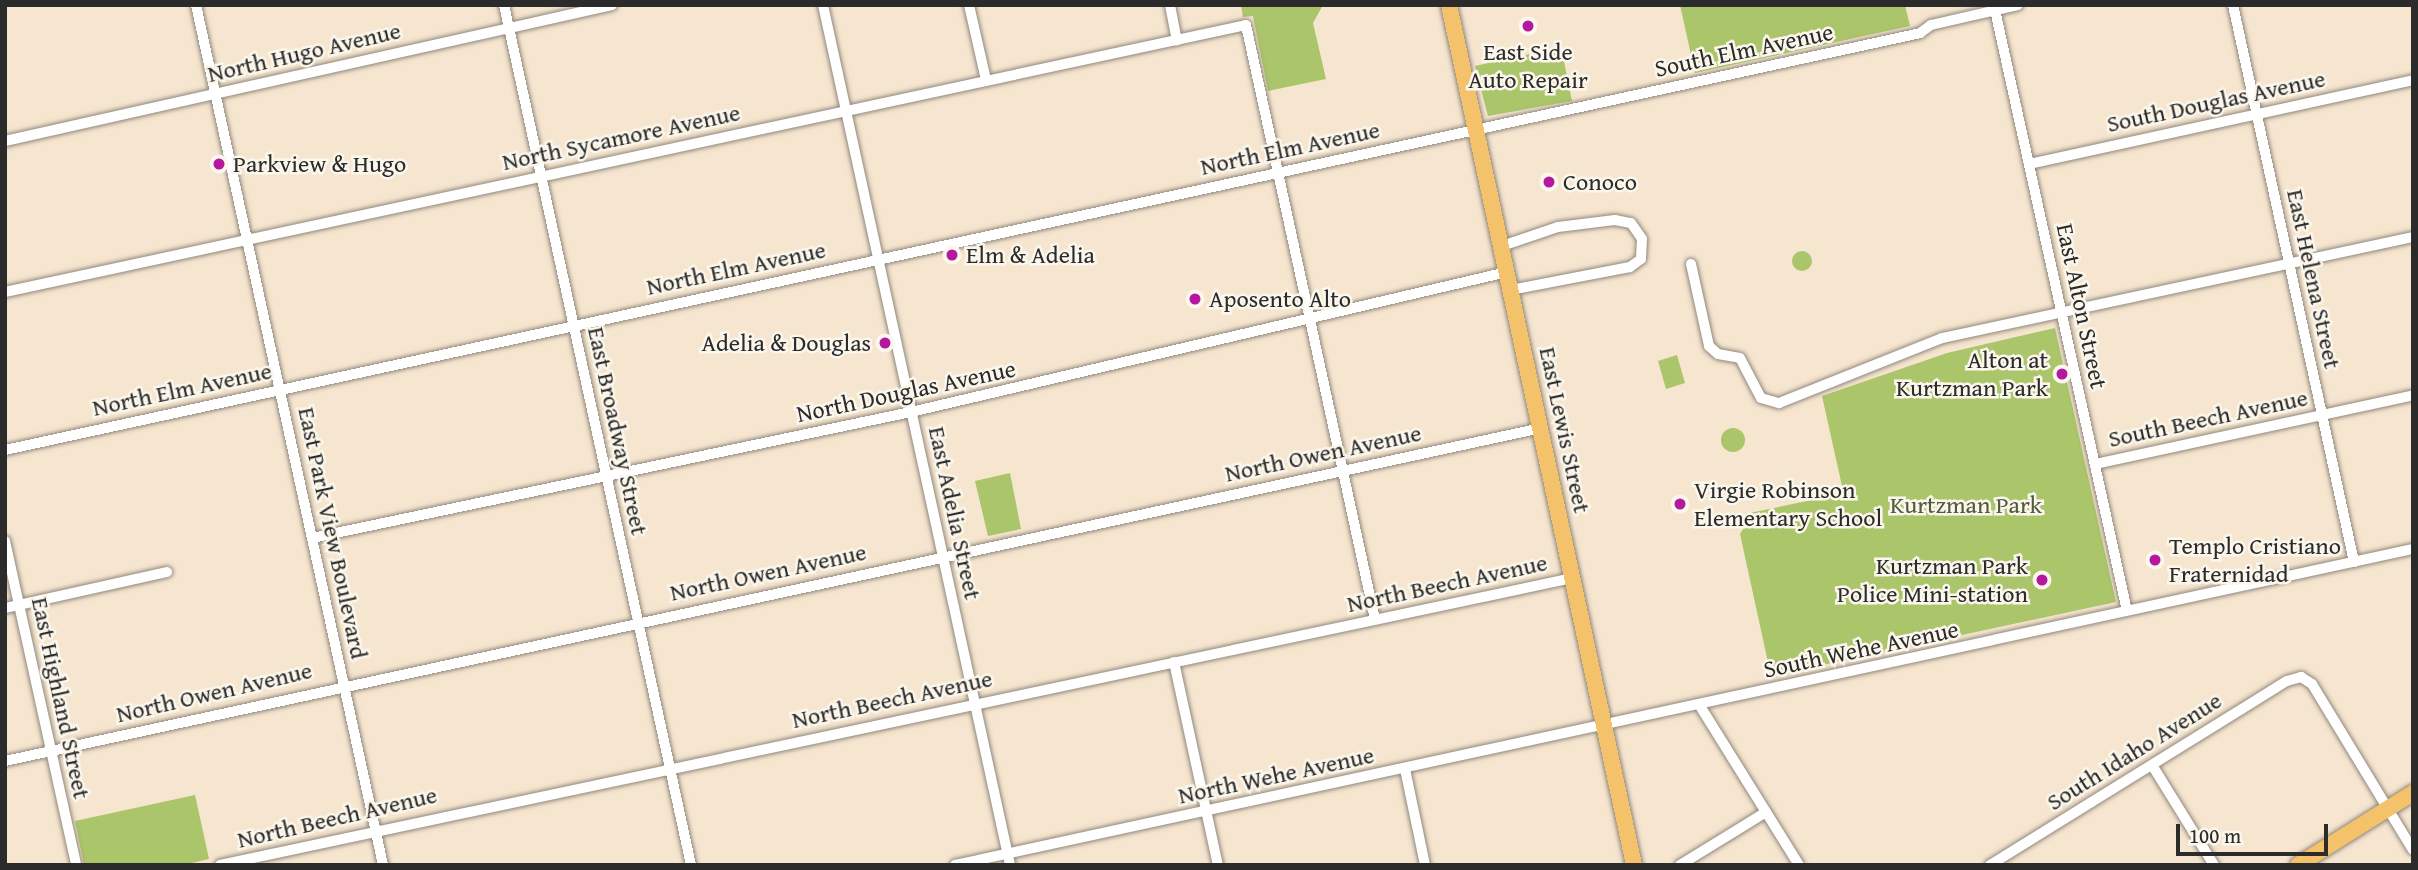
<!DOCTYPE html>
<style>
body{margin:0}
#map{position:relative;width:2418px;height:870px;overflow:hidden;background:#f6e5cf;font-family:"Gentium Book Plus",serif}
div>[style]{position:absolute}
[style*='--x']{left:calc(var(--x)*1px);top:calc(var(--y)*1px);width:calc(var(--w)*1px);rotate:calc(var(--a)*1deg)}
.green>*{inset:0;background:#abc56b}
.round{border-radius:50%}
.roads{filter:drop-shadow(0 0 2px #90887d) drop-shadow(0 0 2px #90887d)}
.minor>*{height:10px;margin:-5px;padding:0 5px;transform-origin:5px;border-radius:5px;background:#fff}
.primary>*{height:16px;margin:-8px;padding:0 8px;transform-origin:8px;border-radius:8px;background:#f3c26a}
.dots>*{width:19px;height:19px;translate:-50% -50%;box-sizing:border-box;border:4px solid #fbf7ec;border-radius:50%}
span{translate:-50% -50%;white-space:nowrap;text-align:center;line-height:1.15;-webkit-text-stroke:5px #fbf7ec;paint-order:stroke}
.street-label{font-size:24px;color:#2b2b2b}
.poi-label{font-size:24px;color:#2b2b2b}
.left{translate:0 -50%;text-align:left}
.right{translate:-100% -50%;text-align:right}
.park-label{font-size:24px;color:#51593e}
.frame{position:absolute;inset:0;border:7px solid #2b2b2b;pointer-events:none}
.scale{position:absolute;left:2176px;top:824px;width:152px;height:32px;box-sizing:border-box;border:4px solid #2b2b2b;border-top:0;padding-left:9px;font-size:21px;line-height:24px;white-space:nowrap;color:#2b2b2b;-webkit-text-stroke:5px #fbf7ec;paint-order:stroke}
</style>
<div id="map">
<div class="green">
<i style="clip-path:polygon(1241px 5px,1323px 5px,1313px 23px,1326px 79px,1268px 91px,1253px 16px,1243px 17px)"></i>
<i style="clip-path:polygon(1680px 5px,1905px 5px,1910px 26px,1695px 73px)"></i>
<i style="clip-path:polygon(1561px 47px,1572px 101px,1488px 116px,1475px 66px)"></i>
<i class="round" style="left:1792px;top:251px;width:20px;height:20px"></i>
<i style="clip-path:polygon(2055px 328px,2116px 602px,1771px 676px,1740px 534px,1747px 523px,1745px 514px,1836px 495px,1842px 486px,1822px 396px,1947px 353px)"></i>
<i style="clip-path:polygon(1677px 355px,1685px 383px,1666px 389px,1658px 361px)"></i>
<i class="round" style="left:1721px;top:428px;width:24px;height:24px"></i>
<i style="clip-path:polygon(1010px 473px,1021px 529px,988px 536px,975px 481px)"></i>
<i style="clip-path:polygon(195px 795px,209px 859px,183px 865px,84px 865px,75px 821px)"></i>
</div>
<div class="roads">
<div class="minor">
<i style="--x:196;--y:5;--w:880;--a:77.73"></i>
<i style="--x:504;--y:5;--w:880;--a:77.73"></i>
<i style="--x:823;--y:5;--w:880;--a:77.73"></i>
<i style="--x:969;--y:5;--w:77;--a:77.2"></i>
<i style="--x:1170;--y:5;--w:36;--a:79"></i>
<i style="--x:2233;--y:5;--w:570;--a:77.74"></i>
<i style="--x:1995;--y:10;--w:615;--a:77.61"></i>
<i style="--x:5;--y:141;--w:622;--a:-12.63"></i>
<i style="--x:2029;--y:164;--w:393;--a:-12.3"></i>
<i style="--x:1502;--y:246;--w:59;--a:-18.7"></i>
<i style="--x:1558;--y:227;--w:57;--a:-7"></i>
<i style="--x:1615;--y:220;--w:16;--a:11"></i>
<i style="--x:1631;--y:223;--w:19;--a:55"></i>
<i style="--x:1642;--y:239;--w:20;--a:93"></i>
<i style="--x:1641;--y:259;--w:14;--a:144"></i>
<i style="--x:1630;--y:267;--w:121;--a:169.1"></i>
<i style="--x:1691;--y:264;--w:84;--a:77.6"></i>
<i style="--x:1709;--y:346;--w:12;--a:42"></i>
<i style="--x:1718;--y:354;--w:22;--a:10"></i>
<i style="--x:1740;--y:358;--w:45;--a:62.3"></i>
<i style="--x:1761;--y:398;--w:19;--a:16"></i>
<i style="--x:1779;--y:403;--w:175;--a:-21.7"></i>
<i style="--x:1942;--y:338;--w:482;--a:-12.1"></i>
<i style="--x:5;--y:292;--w:1269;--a:-12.14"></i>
<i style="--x:1246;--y:25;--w:608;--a:77.75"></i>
<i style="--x:5;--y:450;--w:1960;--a:-12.28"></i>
<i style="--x:1920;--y:33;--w:14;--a:-36"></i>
<i style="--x:1931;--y:25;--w:89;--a:-12.9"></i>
<i style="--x:2095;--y:464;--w:325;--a:-12.2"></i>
<i style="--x:312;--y:538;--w:612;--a:-11.88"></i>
<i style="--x:911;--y:412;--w:612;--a:-13.22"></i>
<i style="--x:5;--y:541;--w:332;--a:77.6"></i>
<i style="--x:5;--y:608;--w:166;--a:-12.5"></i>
<i style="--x:1174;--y:662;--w:208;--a:77.8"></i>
<i style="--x:1700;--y:706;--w:187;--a:58.1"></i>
<i style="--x:5;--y:761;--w:1572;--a:-12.23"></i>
<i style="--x:2152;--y:765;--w:118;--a:58.2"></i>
<i style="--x:1405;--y:769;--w:98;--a:78.2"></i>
<i style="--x:220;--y:865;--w:1383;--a:-11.98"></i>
<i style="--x:955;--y:865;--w:1492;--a:-12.23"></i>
<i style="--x:1680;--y:865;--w:101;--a:-31.6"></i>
<i style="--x:1990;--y:865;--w:349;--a:-31.8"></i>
<i style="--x:2287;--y:681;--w:15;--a:-16"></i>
<i style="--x:2301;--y:677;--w:13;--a:32"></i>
<i style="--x:2312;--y:684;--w:194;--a:58.7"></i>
</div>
<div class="primary">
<i style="--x:1449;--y:5;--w:880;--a:77.86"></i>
<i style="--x:2298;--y:865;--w:136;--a:-32.1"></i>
</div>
</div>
<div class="dots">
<i style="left:1528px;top:26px;background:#b5179e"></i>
<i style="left:219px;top:164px;background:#b5179e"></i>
<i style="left:1549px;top:182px;background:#b5179e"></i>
<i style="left:952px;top:255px;background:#b5179e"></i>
<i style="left:1195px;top:299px;background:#b5179e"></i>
<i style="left:885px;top:343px;background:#b5179e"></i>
<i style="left:2062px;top:374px;background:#b5179e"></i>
<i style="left:1680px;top:504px;background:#b5179e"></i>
<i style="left:2155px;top:560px;background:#b5179e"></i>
<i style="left:2042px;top:580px;background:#b5179e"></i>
</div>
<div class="street-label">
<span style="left:1744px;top:50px;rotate:-12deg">South Elm Avenue</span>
<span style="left:304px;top:52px;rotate:-13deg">North Hugo Avenue</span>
<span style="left:2216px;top:101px;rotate:-12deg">South Douglas Avenue</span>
<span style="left:621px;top:137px;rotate:-12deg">North Sycamore Avenue</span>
<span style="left:1290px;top:148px;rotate:-12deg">North Elm Avenue</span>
<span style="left:736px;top:268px;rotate:-12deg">North Elm Avenue</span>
<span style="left:2314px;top:279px;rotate:78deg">East Helena Street</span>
<span style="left:2082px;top:306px;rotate:78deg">East Alton Street</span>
<span style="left:182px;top:389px;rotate:-12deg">North Elm Avenue</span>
<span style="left:906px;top:391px;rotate:-12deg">North Douglas Avenue</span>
<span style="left:2208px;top:418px;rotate:-12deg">South Beech Avenue</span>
<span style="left:1565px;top:430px;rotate:78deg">East Lewis Street</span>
<span style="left:618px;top:431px;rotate:78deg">East Broadway Street</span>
<span style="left:1323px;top:453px;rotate:-12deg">North Owen Avenue</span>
<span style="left:955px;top:513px;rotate:78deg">East Adelia Street</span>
<span style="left:333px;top:533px;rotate:78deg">East Park View Boulevard</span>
<span style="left:768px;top:572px;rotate:-12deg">North Owen Avenue</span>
<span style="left:1447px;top:583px;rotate:-12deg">North Beech Avenue</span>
<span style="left:1861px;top:649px;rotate:-12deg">South Wehe Avenue</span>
<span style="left:214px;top:692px;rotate:-13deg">North Owen Avenue</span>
<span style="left:61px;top:698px;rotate:78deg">East Highland Street</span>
<span style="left:892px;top:699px;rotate:-12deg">North Beech Avenue</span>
<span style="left:2134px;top:751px;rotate:-32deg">South Idaho Avenue</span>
<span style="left:1276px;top:775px;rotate:-12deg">North Wehe Avenue</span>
<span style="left:337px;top:817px;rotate:-13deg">North Beech Avenue</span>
</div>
<div class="poi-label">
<span style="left:1528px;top:66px">East Side<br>Auto Repair</span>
<span class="left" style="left:233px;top:164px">Parkview &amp; Hugo</span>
<span class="left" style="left:1563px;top:182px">Conoco</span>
<span class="left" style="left:966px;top:255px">Elm &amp; Adelia</span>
<span class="left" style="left:1209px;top:299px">Aposento Alto</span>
<span class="right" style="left:871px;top:343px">Adelia &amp; Douglas</span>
<span class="right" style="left:2048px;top:374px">Alton at<br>Kurtzman Park</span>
<span class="left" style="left:1694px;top:504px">Virgie Robinson<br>Elementary School</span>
<span class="left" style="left:2169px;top:560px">Templo Cristiano<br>Fraternidad</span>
<span class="right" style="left:2028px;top:580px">Kurtzman Park<br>Police Mini-station</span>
</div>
<div class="park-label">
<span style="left:1966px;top:505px">Kurtzman Park</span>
</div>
<div class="frame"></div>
<div class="scale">100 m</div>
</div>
